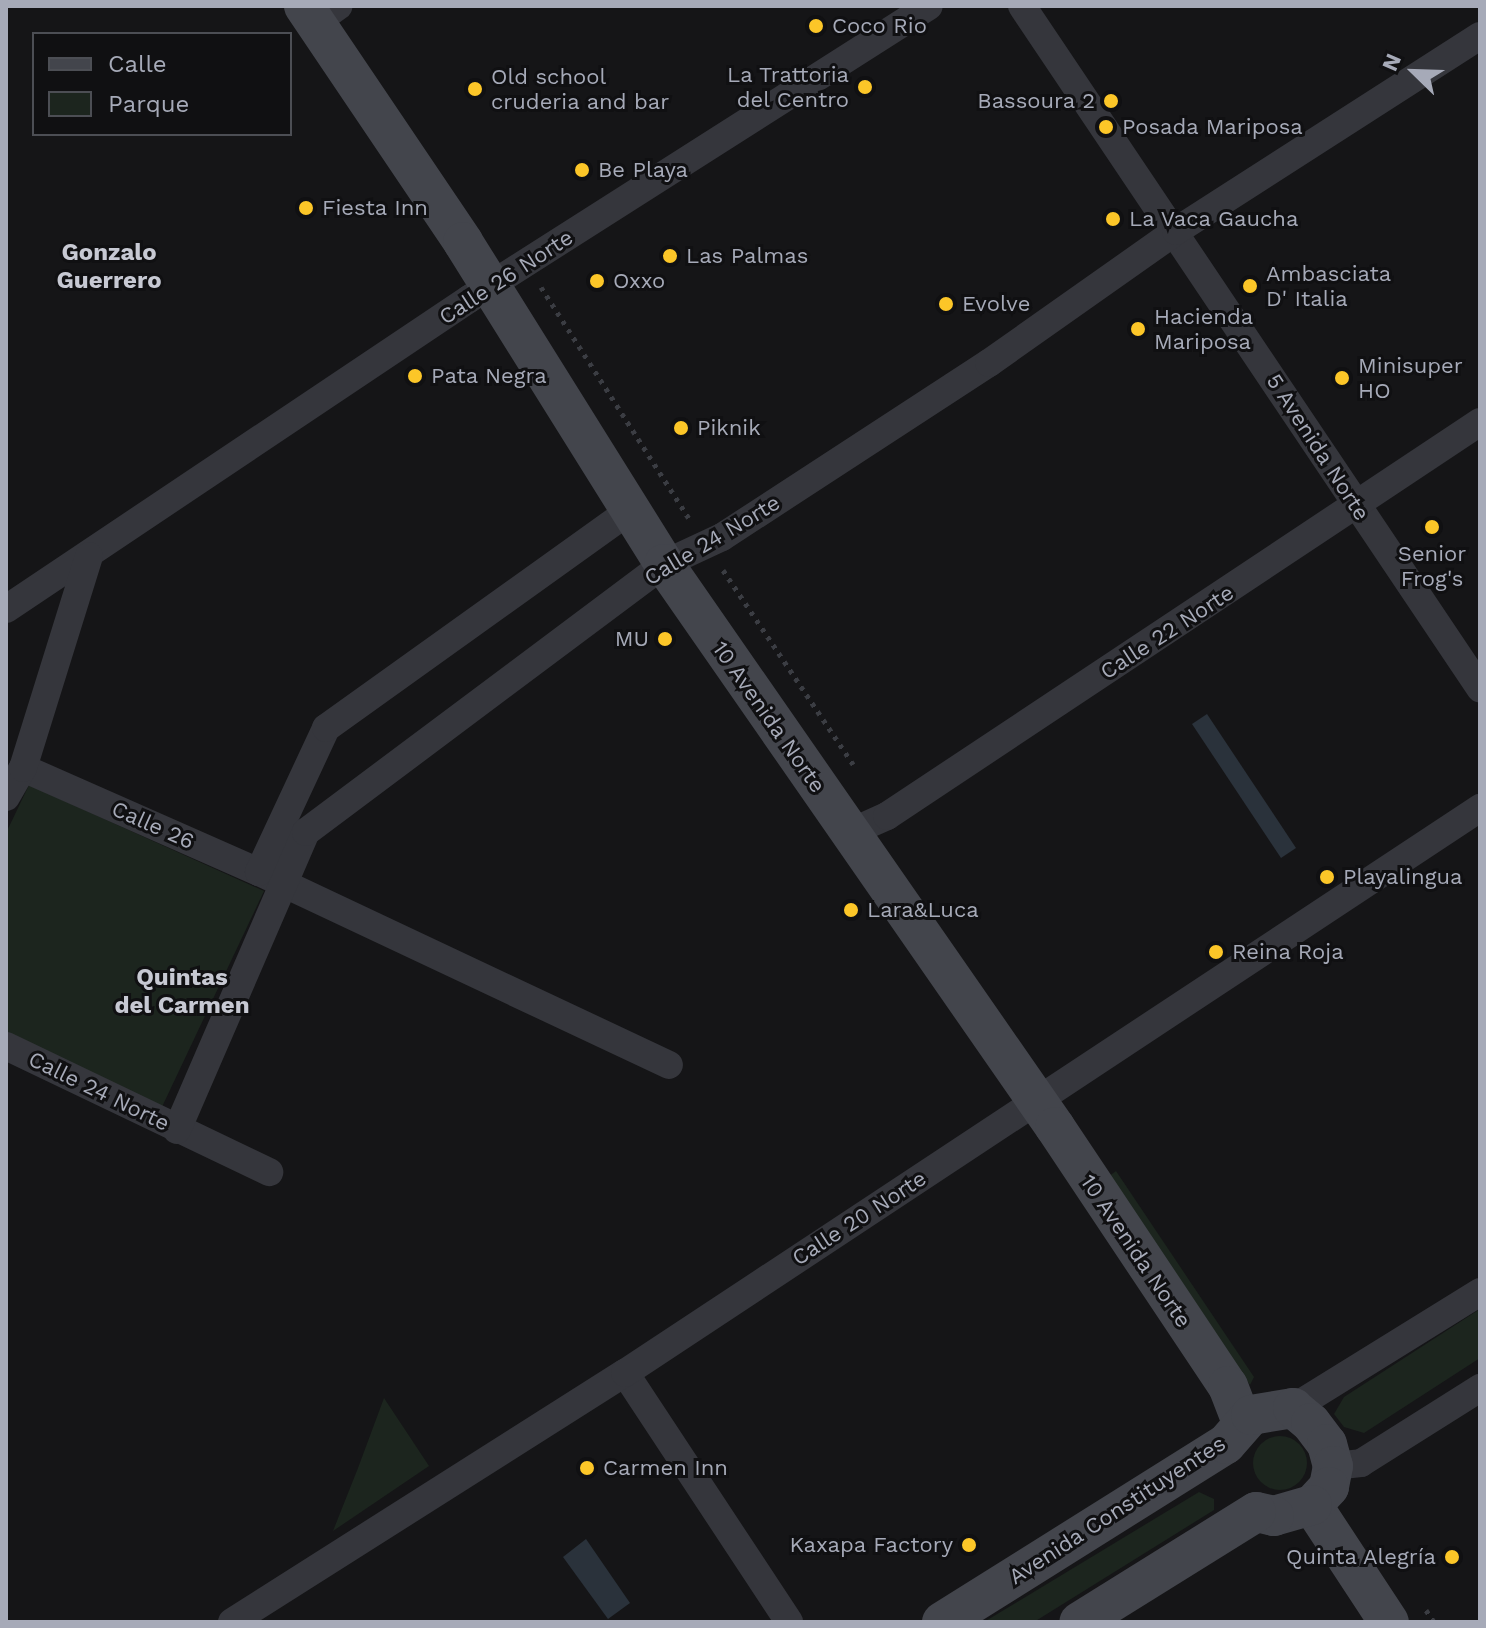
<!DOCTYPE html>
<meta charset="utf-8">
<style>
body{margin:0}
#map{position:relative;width:1486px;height:1628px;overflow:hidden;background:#151517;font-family:"Work Sans",sans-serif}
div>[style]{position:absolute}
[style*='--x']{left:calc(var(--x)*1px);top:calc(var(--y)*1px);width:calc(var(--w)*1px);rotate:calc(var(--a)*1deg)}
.green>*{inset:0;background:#1c251e}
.round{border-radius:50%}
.water>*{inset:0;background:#2a323b}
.path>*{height:5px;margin-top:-2.5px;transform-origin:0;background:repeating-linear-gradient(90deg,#3b3d43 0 4px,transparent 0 10px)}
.street>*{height:28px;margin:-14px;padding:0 14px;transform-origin:14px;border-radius:14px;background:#35363c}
.secondary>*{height:40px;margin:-20px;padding:0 20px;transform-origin:20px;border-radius:20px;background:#43454c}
.dots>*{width:22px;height:22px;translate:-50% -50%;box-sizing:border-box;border:4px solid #101012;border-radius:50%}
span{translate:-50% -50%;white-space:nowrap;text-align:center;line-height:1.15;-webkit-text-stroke:6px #101012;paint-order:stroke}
.poi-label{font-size:22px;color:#a6aab8}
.left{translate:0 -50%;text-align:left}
.right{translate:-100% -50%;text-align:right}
.street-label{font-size:22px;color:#a6aab8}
.neighbourhood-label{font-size:24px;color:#c7c9d3;font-weight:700}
.frame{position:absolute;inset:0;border:8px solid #a6aab8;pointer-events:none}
.legend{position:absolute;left:32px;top:32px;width:260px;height:104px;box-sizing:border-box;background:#101012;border:2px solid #4c4e54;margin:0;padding:10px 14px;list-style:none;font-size:24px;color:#a6aab8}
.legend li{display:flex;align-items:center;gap:16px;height:40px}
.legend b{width:40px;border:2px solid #4c4e54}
.north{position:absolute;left:1374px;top:32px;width:80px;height:80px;-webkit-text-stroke:6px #101012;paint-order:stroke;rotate:293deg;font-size:22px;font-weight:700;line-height:32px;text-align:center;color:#a6aab8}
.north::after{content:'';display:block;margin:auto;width:28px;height:36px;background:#a6aab8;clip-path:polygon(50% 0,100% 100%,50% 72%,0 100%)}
</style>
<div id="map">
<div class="green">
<i style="clip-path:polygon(29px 785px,264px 891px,161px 1109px,6px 1034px,6px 833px)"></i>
<i style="clip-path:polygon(1116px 1171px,1254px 1377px,1250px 1385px,1108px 1177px)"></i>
<i style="clip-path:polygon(1480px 1309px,1480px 1358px,1364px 1433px,1344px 1427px,1334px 1414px,1344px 1397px)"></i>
<i style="clip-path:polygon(384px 1398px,429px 1466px,333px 1531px,358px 1468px)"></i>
<i class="round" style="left:1253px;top:1436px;width:54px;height:54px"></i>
<i style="clip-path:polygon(1199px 1492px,1214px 1499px,1214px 1510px,1034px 1622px,984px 1622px)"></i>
</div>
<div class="water">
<i style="clip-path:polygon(1207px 714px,1296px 848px,1281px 858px,1192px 724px)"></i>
<i style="clip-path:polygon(586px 1539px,630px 1603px,608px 1619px,563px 1557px)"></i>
</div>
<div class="path">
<i style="--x:541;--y:287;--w:274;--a:57.4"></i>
<i style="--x:723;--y:570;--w:234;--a:56.2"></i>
<i style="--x:1426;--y:1610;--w:14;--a:56"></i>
</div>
<div class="street">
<i style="--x:1022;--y:6;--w:822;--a:56.12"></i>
<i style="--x:315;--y:23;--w:29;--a:-36"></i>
<i style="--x:6;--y:609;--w:557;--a:-33.8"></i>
<i style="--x:469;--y:299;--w:545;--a:-32.5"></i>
<i style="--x:23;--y:768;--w:258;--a:23.8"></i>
<i style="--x:259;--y:872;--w:453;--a:25.2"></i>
<i style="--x:6;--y:797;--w:34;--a:-60"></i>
<i style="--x:23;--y:768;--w:222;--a:-72.7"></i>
<i style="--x:849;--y:833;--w:42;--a:-24.1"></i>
<i style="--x:887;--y:816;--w:712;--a:-33.6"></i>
<i style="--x:259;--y:872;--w:159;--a:-65"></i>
<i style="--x:326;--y:728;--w:373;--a:-35.6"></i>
<i style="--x:6;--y:1046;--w:292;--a:25.6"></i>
<i style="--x:177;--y:1130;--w:325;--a:-66.6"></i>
<i style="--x:306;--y:832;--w:447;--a:-36.8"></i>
<i style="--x:664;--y:564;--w:64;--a:-25"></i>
<i style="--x:722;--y:537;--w:319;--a:-33.1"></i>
<i style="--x:989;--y:363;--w:229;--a:-35.2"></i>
<i style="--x:1176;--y:231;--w:361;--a:-32.7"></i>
<i style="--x:625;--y:1373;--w:298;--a:56.6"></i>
<i style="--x:1293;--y:1408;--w:220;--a:-31.8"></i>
<i style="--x:1333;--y:1466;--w:28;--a:-6"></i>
<i style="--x:1361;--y:1463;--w:141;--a:-32.2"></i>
<i style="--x:232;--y:1622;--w:465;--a:-32.4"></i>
<i style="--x:625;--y:1373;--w:1025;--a:-33.46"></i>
</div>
<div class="secondary">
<i style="--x:304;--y:6;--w:285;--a:56"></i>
<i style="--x:463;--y:242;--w:380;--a:58"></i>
<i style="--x:664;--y:564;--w:685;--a:55.22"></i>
<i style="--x:1055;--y:1127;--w:311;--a:56.3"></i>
<i style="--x:1228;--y:1386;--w:39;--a:69"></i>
<i style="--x:1312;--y:1505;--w:140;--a:56.7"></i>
<i style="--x:942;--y:1622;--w:335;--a:-32.1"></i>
<i style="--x:1226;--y:1444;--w:38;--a:-49"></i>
<i style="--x:1251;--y:1415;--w:43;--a:-9.5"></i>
<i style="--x:1293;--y:1408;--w:23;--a:40"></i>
<i style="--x:1311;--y:1423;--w:26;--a:53"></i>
<i style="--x:1327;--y:1444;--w:23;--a:75"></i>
<i style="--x:1333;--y:1466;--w:21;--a:101"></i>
<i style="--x:1329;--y:1487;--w:25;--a:133"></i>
<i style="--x:1312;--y:1505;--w:40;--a:164"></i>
<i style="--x:1274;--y:1516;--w:18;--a:-167"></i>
<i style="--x:1256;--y:1512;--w:208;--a:148.1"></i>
</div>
<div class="dots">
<i style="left:816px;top:26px;background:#fcc628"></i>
<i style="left:865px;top:87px;background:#fcc628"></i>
<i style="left:475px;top:89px;background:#fcc628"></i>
<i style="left:1111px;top:101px;background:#fcc628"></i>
<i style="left:1106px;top:127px;background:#fcc628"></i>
<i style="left:582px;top:170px;background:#fcc628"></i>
<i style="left:306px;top:208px;background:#fcc628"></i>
<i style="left:1113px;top:219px;background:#fcc628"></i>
<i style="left:670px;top:256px;background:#fcc628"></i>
<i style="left:597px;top:281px;background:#fcc628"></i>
<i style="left:1250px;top:286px;background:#fcc628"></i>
<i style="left:946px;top:304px;background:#fcc628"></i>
<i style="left:1138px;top:329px;background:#fcc628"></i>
<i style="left:415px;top:376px;background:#fcc628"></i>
<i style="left:1342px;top:378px;background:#fcc628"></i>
<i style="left:681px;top:428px;background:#fcc628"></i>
<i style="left:1432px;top:527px;background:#fcc628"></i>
<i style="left:665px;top:639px;background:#fcc628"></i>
<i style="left:1327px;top:877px;background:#fcc628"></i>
<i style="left:851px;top:910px;background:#fcc628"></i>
<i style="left:1216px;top:952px;background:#fcc628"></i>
<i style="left:587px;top:1468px;background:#fcc628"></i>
<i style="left:969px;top:1545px;background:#fcc628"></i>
<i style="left:1452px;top:1557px;background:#fcc628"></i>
</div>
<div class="poi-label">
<span class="left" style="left:832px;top:26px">Coco Rio</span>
<span class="right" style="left:849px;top:87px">La Trattoria<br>del Centro</span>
<span class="left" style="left:491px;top:89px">Old school<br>cruderia and bar</span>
<span class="right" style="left:1095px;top:101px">Bassoura 2</span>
<span class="left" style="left:1122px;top:127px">Posada Mariposa</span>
<span class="left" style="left:598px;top:170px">Be Playa</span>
<span class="left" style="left:322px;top:208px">Fiesta Inn</span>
<span class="left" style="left:1129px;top:219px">La Vaca Gaucha</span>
<span class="left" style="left:686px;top:256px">Las Palmas</span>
<span class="left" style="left:1266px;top:286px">Ambasciata<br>D' Italia</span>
<span class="left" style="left:613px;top:281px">Oxxo</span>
<span class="left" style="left:962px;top:304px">Evolve</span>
<span class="left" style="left:1154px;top:329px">Hacienda<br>Mariposa</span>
<span class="left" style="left:1358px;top:378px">Minisuper<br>HO</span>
<span class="left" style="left:431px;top:376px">Pata Negra</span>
<span class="left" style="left:697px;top:428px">Piknik</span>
<span style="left:1432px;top:566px">Senior<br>Frog's</span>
<span class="right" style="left:649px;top:639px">MU</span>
<span class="left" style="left:1343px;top:877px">Playalingua</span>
<span class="left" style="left:867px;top:910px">Lara&amp;Luca</span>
<span class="left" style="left:1232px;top:952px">Reina Roja</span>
<span class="left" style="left:603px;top:1468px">Carmen Inn</span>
<span class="right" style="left:953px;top:1545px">Kaxapa Factory</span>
<span class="right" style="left:1436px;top:1557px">Quinta Alegría</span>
</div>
<div class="street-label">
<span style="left:506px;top:277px;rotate:-33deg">Calle 26 Norte</span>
<span style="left:1318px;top:447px;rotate:57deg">5 Avenida Norte</span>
<span style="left:712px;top:540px;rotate:-31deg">Calle 24 Norte</span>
<span style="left:1167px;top:632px;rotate:-33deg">Calle 22 Norte</span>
<span style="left:769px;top:717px;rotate:55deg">10 Avenida Norte</span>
<span style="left:153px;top:825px;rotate:24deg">Calle 26</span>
<span style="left:99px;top:1091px;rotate:26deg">Calle 24 Norte</span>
<span style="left:859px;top:1218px;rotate:-33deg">Calle 20 Norte</span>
<span style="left:1136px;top:1251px;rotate:56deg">10 Avenida Norte</span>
<span style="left:1117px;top:1510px;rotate:-33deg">Avenida Constituyentes</span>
</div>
<div class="neighbourhood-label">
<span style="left:109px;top:267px">Gonzalo<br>Guerrero</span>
<span style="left:182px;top:992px">Quintas<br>del Carmen</span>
</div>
<div class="frame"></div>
<ul class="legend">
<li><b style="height:10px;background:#43454c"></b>Calle</li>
<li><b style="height:22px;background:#1c251e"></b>Parque</li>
</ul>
<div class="north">N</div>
</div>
